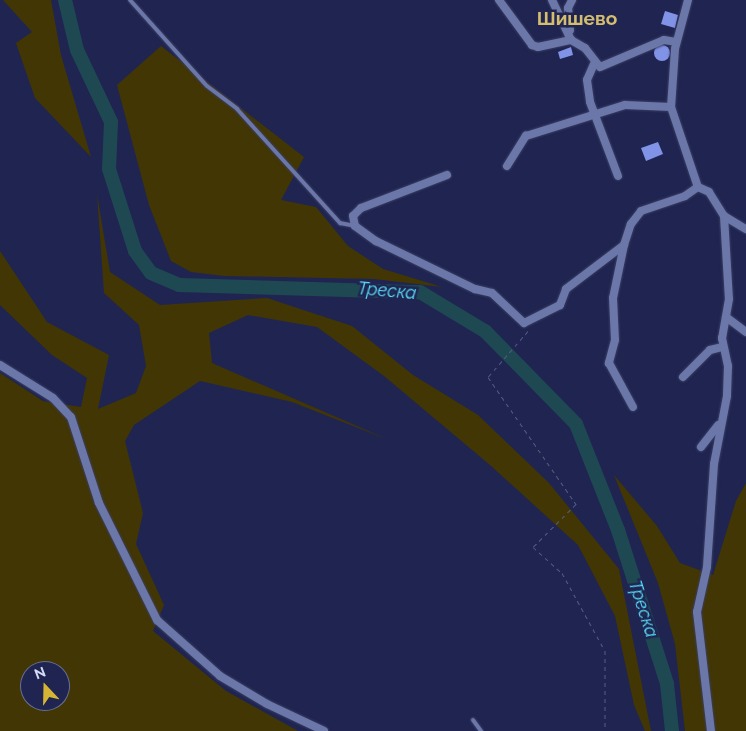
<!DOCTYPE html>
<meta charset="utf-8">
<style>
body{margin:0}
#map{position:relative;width:746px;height:731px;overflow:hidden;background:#1f2550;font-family:Raleway,sans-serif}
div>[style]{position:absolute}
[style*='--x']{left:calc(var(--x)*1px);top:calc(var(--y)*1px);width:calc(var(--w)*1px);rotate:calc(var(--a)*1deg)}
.green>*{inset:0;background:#423604}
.river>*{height:14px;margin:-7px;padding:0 7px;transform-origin:7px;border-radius:7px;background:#1e4953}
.building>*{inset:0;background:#8193e6}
.round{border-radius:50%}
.path>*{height:1px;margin-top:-0.5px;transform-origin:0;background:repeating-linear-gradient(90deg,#565c83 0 4px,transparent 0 8px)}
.roads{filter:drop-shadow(0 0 1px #3a3e64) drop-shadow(0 0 1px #3a3e64)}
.service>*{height:4px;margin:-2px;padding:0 2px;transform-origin:2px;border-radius:2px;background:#6c77a9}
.minor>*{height:8px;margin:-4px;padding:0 4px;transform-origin:4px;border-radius:4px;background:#6c77a9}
span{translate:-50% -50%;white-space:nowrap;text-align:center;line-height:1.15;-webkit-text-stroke:5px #1f2550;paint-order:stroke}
.water-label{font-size:18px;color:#59e3ff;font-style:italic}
.quarter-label{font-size:19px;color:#d4bd71;font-weight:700}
.north{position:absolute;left:20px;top:661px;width:50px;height:50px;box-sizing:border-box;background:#1f2550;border:1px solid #676e93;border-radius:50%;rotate:339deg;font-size:14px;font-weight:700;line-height:20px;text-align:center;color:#d3dbf7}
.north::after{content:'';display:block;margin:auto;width:18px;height:22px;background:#d6b534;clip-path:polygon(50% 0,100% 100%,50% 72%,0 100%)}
</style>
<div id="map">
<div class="green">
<i style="clip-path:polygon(3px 0,51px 0,61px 55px,91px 157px,35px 98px,16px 43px,32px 32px)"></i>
<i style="clip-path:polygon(161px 46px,304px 157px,281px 200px,316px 207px,348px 246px,383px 269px,442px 287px,374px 279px,224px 276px,191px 272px,171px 261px,149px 205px,117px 85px)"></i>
<i style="clip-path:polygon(evenodd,97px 194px,110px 272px,160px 305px,267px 298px,352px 326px,413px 375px,478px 415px,549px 483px,619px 569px,651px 731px,645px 731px,634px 705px,615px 616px,578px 545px,490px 465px,384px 376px,317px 327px,248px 315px,209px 333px,212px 363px,389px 440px,292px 402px,200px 381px,134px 425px,125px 441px,143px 513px,136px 544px,164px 605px,153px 631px,226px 691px,298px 731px,0 731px,0 373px,43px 401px,81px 407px,87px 378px,52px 355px,0 305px,0 251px,47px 322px,109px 355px,98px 409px,136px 393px,146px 366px,139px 325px,104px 293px,97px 194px,30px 671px,60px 671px,60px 701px,30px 701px,30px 671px)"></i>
<i style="clip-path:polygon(614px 475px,657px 526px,680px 563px,713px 575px,736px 501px,746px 483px,746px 731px,685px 731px,675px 644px,658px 583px)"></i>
</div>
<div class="river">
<i style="--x:65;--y:0;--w:51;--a:76.5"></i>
<i style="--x:77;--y:50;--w:80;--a:64.7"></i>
<i style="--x:111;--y:122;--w:47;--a:92.4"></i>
<i style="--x:109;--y:169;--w:86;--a:72.4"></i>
<i style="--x:135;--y:251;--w:27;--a:54"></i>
<i style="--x:151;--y:273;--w:30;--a:23"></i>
<i style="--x:179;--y:285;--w:241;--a:1.7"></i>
<i style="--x:420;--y:292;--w:76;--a:31"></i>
<i style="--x:485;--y:331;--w:130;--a:45.6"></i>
<i style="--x:576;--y:424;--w:114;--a:68.4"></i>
<i style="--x:618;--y:530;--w:162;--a:72.3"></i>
<i style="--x:667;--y:684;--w:47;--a:83.9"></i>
</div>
<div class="building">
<i style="clip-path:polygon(665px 11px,678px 15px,675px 28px,661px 24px)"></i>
<i class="round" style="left:654px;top:45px;width:16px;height:16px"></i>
<i style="clip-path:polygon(571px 47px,573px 55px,560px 59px,558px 52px)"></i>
<i style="clip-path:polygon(658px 142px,663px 154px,646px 161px,641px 148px)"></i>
</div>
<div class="path">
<i style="--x:528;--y:331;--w:61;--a:131"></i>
<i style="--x:488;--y:377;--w:155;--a:55.3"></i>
<i style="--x:576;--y:504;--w:61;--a:135"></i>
<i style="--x:533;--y:547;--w:39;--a:42"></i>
<i style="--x:562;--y:573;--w:89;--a:61.1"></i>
<i style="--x:605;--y:651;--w:80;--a:90"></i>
</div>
<div class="roads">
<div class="service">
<i style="--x:130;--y:0;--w:115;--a:48.2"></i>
<i style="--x:207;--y:86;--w:38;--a:37"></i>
<i style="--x:237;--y:109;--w:154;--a:47.9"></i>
<i style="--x:340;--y:223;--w:15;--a:11"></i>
<i style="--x:473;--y:720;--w:14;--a:54"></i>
</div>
<div class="minor">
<i style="--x:499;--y:0;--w:56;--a:53.7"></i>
<i style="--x:532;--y:45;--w:6;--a:18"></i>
<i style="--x:538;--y:47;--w:34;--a:-12"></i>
<i style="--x:571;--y:40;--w:16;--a:30"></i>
<i style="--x:585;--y:48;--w:24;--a:52"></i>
<i style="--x:600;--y:67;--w:69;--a:-22.9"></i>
<i style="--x:664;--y:40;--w:12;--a:9"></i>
<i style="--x:552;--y:0;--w:44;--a:64.6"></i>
<i style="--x:688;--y:0;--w:51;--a:104.9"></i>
<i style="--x:675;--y:49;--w:58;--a:93.9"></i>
<i style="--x:671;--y:107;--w:84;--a:71.4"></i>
<i style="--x:698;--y:187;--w:12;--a:24"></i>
<i style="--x:709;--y:192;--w:28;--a:58"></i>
<i style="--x:724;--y:216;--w:83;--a:86.6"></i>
<i style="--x:729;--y:299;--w:40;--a:100"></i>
<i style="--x:722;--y:338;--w:29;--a:78"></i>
<i style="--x:728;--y:366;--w:30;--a:92"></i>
<i style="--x:727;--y:396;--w:69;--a:100.8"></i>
<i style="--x:714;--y:464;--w:103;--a:93.9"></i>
<i style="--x:707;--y:567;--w:46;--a:102.5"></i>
<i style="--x:697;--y:612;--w:120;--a:83.3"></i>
<i style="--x:570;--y:30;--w:22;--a:-95"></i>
<i style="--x:568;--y:8;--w:9;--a:-63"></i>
<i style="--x:594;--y:64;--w:17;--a:114"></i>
<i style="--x:587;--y:80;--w:22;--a:82"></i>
<i style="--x:590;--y:102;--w:79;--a:69.3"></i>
<i style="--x:507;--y:166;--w:36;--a:-58"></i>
<i style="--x:526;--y:136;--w:104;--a:-17.4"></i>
<i style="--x:625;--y:105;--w:46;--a:2.5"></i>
<i style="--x:447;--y:175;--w:92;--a:159"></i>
<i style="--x:361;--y:208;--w:11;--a:135"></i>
<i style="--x:353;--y:216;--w:10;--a:79"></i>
<i style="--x:355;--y:226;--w:26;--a:36"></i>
<i style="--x:376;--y:241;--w:110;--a:25.9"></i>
<i style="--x:475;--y:289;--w:17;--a:13"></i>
<i style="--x:492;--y:293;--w:44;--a:43.2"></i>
<i style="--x:524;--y:323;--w:40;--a:-26.6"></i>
<i style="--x:560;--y:305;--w:17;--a:-69"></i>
<i style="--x:566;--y:289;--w:73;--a:-37.2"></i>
<i style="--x:624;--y:245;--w:22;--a:-72"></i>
<i style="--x:631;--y:224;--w:16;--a:-52"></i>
<i style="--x:641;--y:211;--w:46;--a:-18.8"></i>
<i style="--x:685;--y:196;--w:16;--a:-35"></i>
<i style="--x:724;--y:216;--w:26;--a:31"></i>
<i style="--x:624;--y:245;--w:54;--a:101.7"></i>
<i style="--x:613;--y:298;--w:42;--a:87.3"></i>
<i style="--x:615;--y:340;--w:24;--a:105"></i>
<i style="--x:609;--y:363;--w:50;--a:61.4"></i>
<i style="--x:726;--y:317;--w:25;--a:37"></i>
<i style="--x:0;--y:365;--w:62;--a:31.9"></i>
<i style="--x:53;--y:398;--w:26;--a:47"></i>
<i style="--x:71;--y:417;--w:90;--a:72"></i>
<i style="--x:99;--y:503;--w:131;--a:63.6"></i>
<i style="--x:157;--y:620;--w:84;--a:41.6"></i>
<i style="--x:220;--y:676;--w:55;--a:30.8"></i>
<i style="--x:267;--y:704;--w:63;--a:25.3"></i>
<i style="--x:683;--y:377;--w:38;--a:-45"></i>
<i style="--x:710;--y:350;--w:12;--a:-14"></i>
<i style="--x:701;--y:447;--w:28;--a:-52"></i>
</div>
</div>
<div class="water-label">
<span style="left:387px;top:291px;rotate:5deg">Треска</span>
<span style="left:643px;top:609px;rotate:72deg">Треска</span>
</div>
<div class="quarter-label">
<span style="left:577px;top:19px">Шишево</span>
</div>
<div class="north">N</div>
</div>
